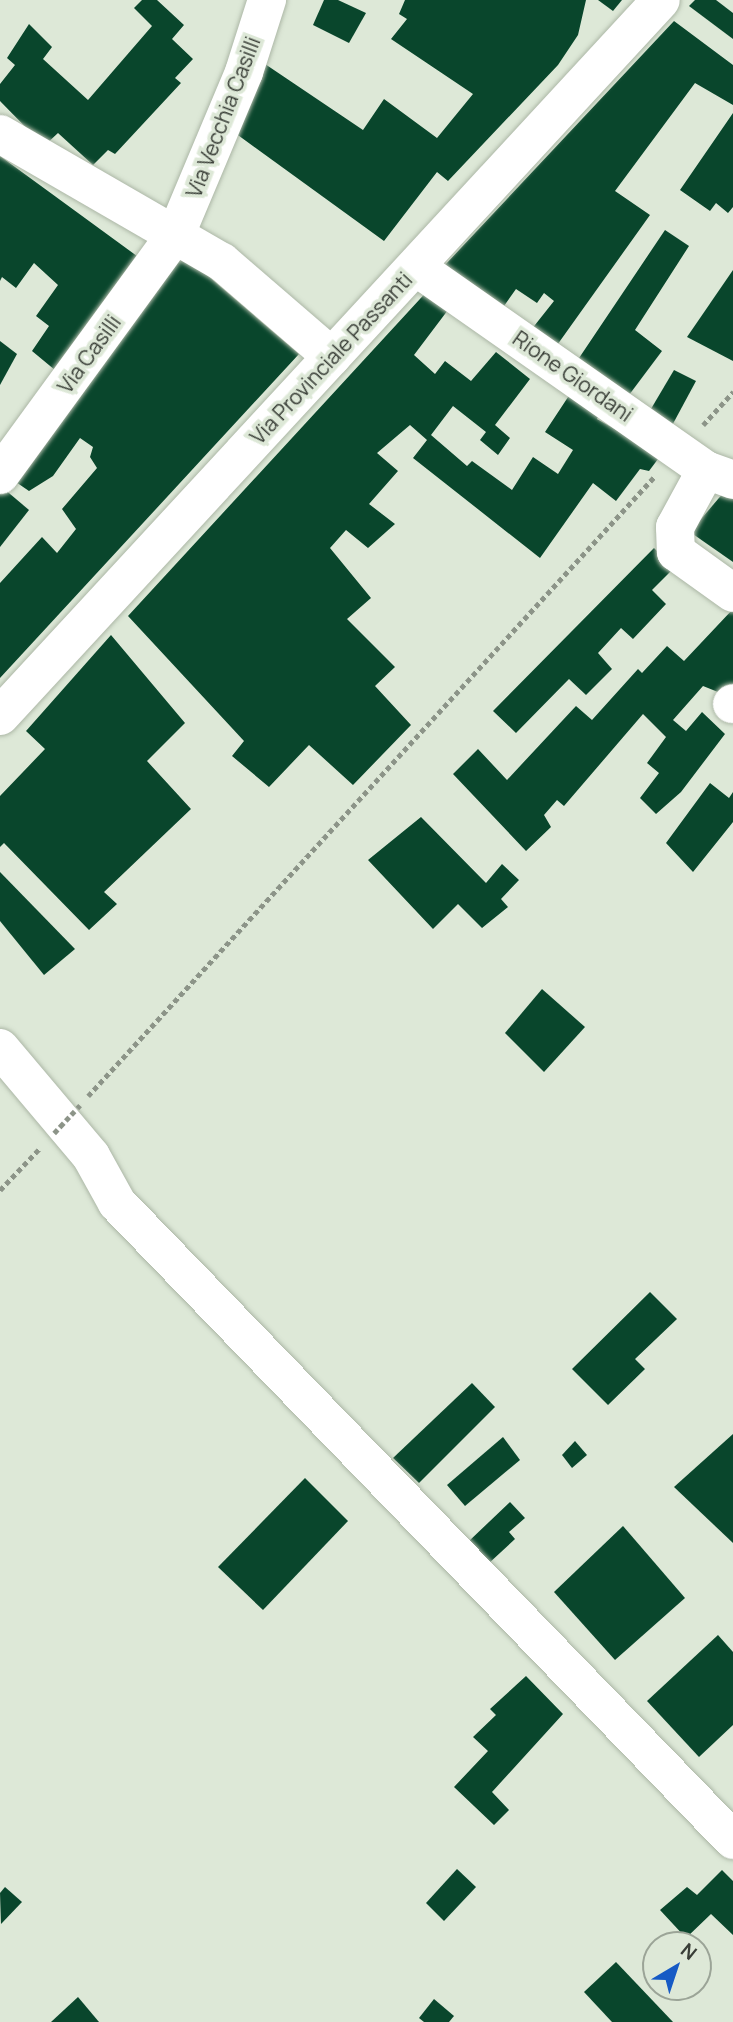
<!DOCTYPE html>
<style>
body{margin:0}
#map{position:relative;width:733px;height:2022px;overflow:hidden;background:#dde8d7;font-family:Manrope,sans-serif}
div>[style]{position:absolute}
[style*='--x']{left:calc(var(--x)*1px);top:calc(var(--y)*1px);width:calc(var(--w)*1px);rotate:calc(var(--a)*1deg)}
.building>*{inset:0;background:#09462c}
.path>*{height:4.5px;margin-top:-2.25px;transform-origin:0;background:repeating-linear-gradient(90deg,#8c9488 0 5px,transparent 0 8.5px)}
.roads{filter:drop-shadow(0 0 2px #acb7a6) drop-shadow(0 0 2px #acb7a6)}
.minor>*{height:38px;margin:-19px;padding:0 19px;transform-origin:19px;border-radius:19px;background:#fff}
.major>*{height:38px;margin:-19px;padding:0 19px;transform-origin:19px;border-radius:19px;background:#fff}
.path-bridge>*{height:4.5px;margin-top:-2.25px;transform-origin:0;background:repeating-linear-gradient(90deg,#8c9488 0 5px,transparent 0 8.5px)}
span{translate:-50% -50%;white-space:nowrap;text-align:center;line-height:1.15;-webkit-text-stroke:7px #dde8d7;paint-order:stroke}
.street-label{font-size:21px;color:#393e37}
.north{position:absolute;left:642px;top:1931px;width:70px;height:70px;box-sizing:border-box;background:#dde8d7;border:2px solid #9ba497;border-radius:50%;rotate:39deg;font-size:19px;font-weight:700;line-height:28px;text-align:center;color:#393e37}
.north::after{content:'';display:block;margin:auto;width:24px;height:32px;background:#165ac5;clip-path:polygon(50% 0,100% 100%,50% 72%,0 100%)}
</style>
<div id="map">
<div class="building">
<i style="clip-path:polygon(142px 0,157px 0,184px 25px,172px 39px,193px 59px,175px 78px,181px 83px,115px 154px,108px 150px,93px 165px,58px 133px,44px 146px,0 101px,0 84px,15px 65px,7px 58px,29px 24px,52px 47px,43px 59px,88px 100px,152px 26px,134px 8px)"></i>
<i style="clip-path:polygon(324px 0,338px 0,366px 13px,349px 43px,313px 25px)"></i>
<i style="clip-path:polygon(405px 0,586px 0,578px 35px,558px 65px,448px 181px,437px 172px,384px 241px,231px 130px,265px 64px,363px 130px,384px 99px,437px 138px,473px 94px,391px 39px,407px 19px,399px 14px)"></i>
<i style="clip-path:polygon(598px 0,622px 0,613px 11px)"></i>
<i style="clip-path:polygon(695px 0,716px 0,733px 13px,733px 39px,689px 6px)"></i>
<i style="clip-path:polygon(674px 21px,733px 65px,733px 105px,695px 83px,615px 191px,650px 215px,555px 348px,531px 330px,554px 301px,544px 293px,537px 303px,516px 289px,504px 306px,444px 266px)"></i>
<i style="clip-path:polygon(733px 113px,733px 207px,728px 213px,716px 203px,710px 211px,680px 190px)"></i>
<i style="clip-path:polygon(0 156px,141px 259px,61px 375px,32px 351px,49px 326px,36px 316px,58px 285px,34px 263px,16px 288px,2px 277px,0 281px)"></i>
<i style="clip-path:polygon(665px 230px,689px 246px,635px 330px,662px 351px,626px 399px,573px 367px)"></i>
<i style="clip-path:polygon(179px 251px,299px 354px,0 678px,0 583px,42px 537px,57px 553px,76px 529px,62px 509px,97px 468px,90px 457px,93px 447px,80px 438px,53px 476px,29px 491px,10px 478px)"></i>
<i style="clip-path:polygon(733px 270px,733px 361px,687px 337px)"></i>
<i style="clip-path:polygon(431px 287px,454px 302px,414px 355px,435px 374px,445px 361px,471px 381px,496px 352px,530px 379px,495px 425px,510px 438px,498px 455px,480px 440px,486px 432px,453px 406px,431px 435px,467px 466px,472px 461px,512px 490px,533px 457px,558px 474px,573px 450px,545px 432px,574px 388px,603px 406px,597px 419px,661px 455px,649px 471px,640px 469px,616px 501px,593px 483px,540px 558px,413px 458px,427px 440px,410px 425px,377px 453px,398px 471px,369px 504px,395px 524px,368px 548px,346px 530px,330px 548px,371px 598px,347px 619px,395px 667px,375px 686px,411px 725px,353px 785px,309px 745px,269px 787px,232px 756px,244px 741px,128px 616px)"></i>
<i style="clip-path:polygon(0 341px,17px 354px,0 385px)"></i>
<i style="clip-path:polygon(674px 370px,696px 381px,668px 433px,645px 419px)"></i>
<i style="clip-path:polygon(3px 488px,29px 510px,0 547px,0 492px)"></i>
<i style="clip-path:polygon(724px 492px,733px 496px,733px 562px,690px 532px)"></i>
<i style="clip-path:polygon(654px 548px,674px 568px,652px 590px,666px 604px,633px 639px,621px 628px,598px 653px,612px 669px,586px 695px,569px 679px,516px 733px,493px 711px)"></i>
<i style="clip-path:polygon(733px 609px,733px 684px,723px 694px,703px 686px,673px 720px,686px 731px,702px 712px,725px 734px,681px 792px,656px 814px,640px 798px,659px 773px,647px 763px,666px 737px,643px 714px,564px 806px,557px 800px,544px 815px,551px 827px,526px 851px,453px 774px,478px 749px,507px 780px,576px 706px,592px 720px,638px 669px,642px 673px,667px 646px,684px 661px)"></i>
<i style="clip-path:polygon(111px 635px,185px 723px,147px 761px,191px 809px,104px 892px,117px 904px,89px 930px,4px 843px,0 847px,0 796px,45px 749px,26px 731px)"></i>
<i style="clip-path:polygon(710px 783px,729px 798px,733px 792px,733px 822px,693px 872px,666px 843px)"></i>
<i style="clip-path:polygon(421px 817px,486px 883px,502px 864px,519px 880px,501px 899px,508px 907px,482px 928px,458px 904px,433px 929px,368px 860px)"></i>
<i style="clip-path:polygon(0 872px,75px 949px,44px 975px,0 921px)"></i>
<i style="clip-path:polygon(542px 989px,585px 1027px,544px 1072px,505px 1033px)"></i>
<i style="clip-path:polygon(650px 1292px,677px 1319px,635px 1359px,645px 1369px,608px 1405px,572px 1369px)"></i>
<i style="clip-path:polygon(472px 1383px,495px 1407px,419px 1483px,393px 1458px)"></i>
<i style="clip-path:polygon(733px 1434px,733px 1543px,674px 1487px)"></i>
<i style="clip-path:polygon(503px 1437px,520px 1460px,465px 1506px,447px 1485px)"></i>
<i style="clip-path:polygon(575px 1441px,587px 1455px,572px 1468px,562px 1455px)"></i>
<i style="clip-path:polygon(305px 1478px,348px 1521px,263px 1610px,218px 1567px)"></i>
<i style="clip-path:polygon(510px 1502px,525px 1518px,509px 1532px,515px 1539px,488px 1564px,468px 1542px)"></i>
<i style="clip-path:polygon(623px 1526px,685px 1598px,615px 1660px,554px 1592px)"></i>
<i style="clip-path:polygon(718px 1635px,733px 1652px,733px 1725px,699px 1757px,647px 1701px)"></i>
<i style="clip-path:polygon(526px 1676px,563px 1714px,492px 1792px,509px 1810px,494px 1825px,454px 1787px,488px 1751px,473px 1737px,496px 1715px,490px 1709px)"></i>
<i style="clip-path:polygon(457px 1869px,476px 1887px,444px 1921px,426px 1903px)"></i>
<i style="clip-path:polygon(722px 1870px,733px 1881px,733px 1935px,711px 1914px,686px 1938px,660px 1910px,687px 1887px,697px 1895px)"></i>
<i style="clip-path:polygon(5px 1887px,22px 1902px,1px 1924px,0 1893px)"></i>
<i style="clip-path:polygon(616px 1962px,673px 2022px,612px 2022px,584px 1992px)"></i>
<i style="clip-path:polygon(78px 1997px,99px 2022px,51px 2022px)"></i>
<i style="clip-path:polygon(434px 1999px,454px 2016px,449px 2022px,424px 2022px,419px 2018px)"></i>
</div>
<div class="path">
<i style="--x:703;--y:425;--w:45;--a:-47.7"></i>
<i style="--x:88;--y:1096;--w:839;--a:-47.56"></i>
<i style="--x:0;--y:1190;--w:57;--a:-46.4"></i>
</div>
<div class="roads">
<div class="minor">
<i style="--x:0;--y:134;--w:256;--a:30"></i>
<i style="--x:222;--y:262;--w:145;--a:40.8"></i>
<i style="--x:416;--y:267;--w:354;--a:35"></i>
<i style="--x:706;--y:470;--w:29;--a:20"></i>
<i style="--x:706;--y:470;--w:65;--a:118.5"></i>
<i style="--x:675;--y:527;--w:25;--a:88"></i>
<i style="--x:676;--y:552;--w:70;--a:35.7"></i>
<i style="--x:0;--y:475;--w:298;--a:-53.9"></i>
<i style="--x:176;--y:234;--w:176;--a:-67.2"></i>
<i style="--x:244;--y:72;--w:76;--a:-72.3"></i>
<i style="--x:732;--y:704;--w:1;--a:-45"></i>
<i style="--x:0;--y:1048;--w:141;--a:49.9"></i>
<i style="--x:91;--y:1156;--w:54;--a:61"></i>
<i style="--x:117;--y:1203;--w:886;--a:45.96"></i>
</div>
<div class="major">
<i style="--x:0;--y:716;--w:974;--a:-47.29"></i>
</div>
</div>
<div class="path-bridge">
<i style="--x:54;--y:1133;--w:38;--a:-47"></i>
</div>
<div class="street-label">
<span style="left:223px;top:117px;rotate:-69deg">Via Vecchia Casilli</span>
<span style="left:89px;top:354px;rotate:-54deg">Via Casilli</span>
<span style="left:331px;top:358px;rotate:-47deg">Via Provinciale Passanti</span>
<span style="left:573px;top:376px;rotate:35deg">Rione Giordani</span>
</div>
<div class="north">N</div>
</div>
